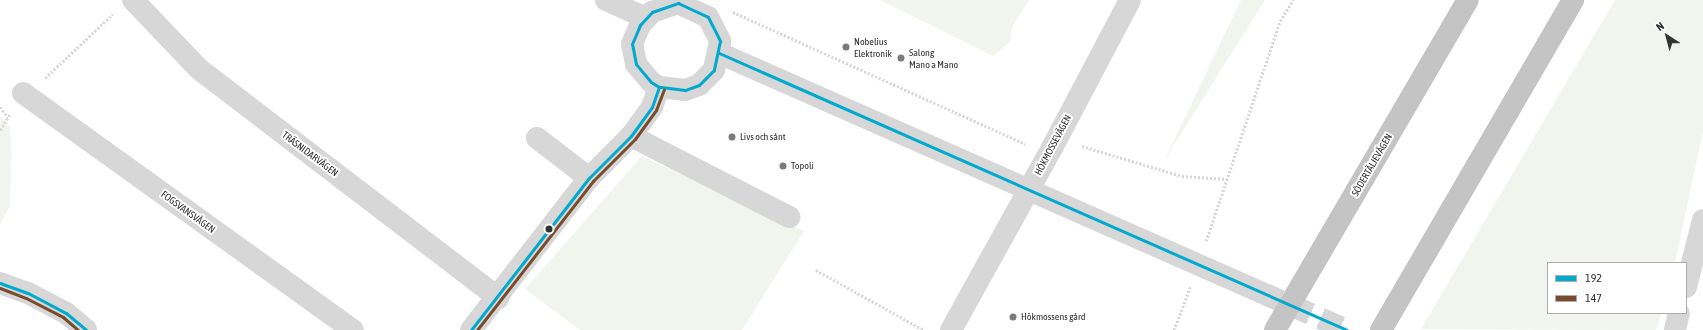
<!DOCTYPE html>
<meta charset="utf-8">
<style>
body{margin:0}
#map{position:relative;width:1703px;height:330px;overflow:hidden;background:#fff;font-family:"Asap Condensed",sans-serif}
div>[style]{position:absolute}
[style*='--x']{left:calc(var(--x)*1px);top:calc(var(--y)*1px);width:calc(var(--w)*1px);rotate:calc(var(--a)*1deg)}
.green>*{inset:0;background:#f1f5ed}
.minor-tunnel>*{height:22px;margin-top:-11px;transform-origin:0;background:repeating-linear-gradient(90deg,#d6d6d6 0 22px,transparent 0 33px)}
.path>*{height:2.5px;margin-top:-1.25px;transform-origin:0;background:repeating-linear-gradient(90deg,#d6d6d6 0 2px,transparent 0 4px)}
.minor>*{height:22px;margin:-11px;padding:0 11px;transform-origin:11px;border-radius:11px;background:#d7d7d7}
.highway>*{height:22px;margin:-11px;padding:0 11px;transform-origin:11px;border-radius:11px;background:#c4c4c4}
.bus-1>*{height:3px;margin:-1.5px;padding:0 1.5px;transform-origin:1.5px;border-radius:1.5px;background:#00a9ce}
.bus-2>*{height:3px;margin:-1.5px;padding:0 1.5px;transform-origin:1.5px;border-radius:1.5px;background:#7a4b2a}
.dots>*{width:11px;height:11px;translate:-50% -50%;box-sizing:border-box;border:2px solid #fff;border-radius:50%}
span{translate:-50% -50%;white-space:nowrap;text-align:center;line-height:1.15;-webkit-text-stroke:4px #fff;paint-order:stroke}
.poi-label{font-size:10px;color:#333}
.left{translate:0 -50%;text-align:left}
.street-label{font-size:10px;color:#333}
.legend{position:absolute;left:1547px;top:262px;width:140px;height:52px;box-sizing:border-box;background:#fff;border:1px solid #adadad;margin:0;padding:5px 7px;list-style:none;font-size:12px;color:#333}
.legend li{display:flex;align-items:center;gap:8px;height:20px}
.legend b{width:20px;border:1px solid #adadad}
.north{position:absolute;left:1647px;top:16px;width:40px;height:40px;-webkit-text-stroke:3px #fff;paint-order:stroke;rotate:324deg;font-size:11px;font-weight:700;line-height:16px;text-align:center;color:#333}
.north::after{content:'';display:block;margin:auto;width:14px;height:18px;background:#333;clip-path:polygon(50% 0,100% 100%,50% 72%,0 100%)}
</style>
<div id="map">
<div class="green">
<i style="clip-path:polygon(880px 0,1029px 0,1012px 27px,1010px 42px,993px 56px)"></i>
<i style="clip-path:polygon(1241px 0,1265px 0,1164px 161px)"></i>
<i style="clip-path:polygon(1615px 0,1703px 0,1703px 131px,1675px 263px,1548px 263px,1548px 313px,1661px 313px,1656px 330px,1421px 329px)"></i>
<i style="clip-path:polygon(0 116px,10px 126px,11px 155px,10px 206px,0 225px)"></i>
<i style="clip-path:polygon(642px 156px,804px 231px,742px 330px,580px 330px,525px 289px)"></i>
</div>
<div class="minor-tunnel">
<i style="--x:1260;--y:292;--w:95;--a:23.6"></i>
</div>
<div class="path">
<i style="--x:733;--y:12;--w:321;--a:24.3"></i>
<i style="--x:45;--y:78;--w:93;--a:-43.3"></i>
<i style="--x:0;--y:107;--w:13;--a:51"></i>
<i style="--x:0;--y:130;--w:19;--a:-58"></i>
<i style="--x:1082;--y:146;--w:104;--a:16.7"></i>
<i style="--x:1182;--y:176;--w:45;--a:3.8"></i>
<i style="--x:1206;--y:241;--w:232;--a:-71.4"></i>
<i style="--x:1280;--y:21;--w:25;--a:-58"></i>
<i style="--x:816;--y:270;--w:124;--a:29.1"></i>
<i style="--x:1174;--y:330;--w:46;--a:-69.6"></i>
</div>
<div class="minor">
<i style="--x:133;--y:0;--w:95;--a:46.3"></i>
<i style="--x:199;--y:69;--w:377;--a:37.4"></i>
<i style="--x:606;--y:0;--w:44;--a:24.2"></i>
<i style="--x:678;--y:3;--w:33;--a:25"></i>
<i style="--x:708;--y:17;--w:27;--a:63"></i>
<i style="--x:720;--y:41;--w:30;--a:102"></i>
<i style="--x:714;--y:70;--w:21;--a:135"></i>
<i style="--x:699;--y:85;--w:15;--a:160"></i>
<i style="--x:685;--y:90;--w:26;--a:-173"></i>
<i style="--x:659;--y:87;--w:9;--a:-148"></i>
<i style="--x:651;--y:82;--w:23;--a:-130"></i>
<i style="--x:636;--y:64;--w:20;--a:-101"></i>
<i style="--x:632;--y:44;--w:21;--a:-67"></i>
<i style="--x:640;--y:25;--w:18;--a:-47"></i>
<i style="--x:652;--y:12;--w:28;--a:-19"></i>
<i style="--x:719;--y:53;--w:591;--a:23.83"></i>
<i style="--x:23;--y:93;--w:406;--a:35.7"></i>
<i style="--x:631;--y:136;--w:178;--a:27.1"></i>
<i style="--x:537;--y:138;--w:66;--a:37.6"></i>
<i style="--x:0;--y:283;--w:30;--a:20"></i>
<i style="--x:28;--y:293;--w:43;--a:27.8"></i>
<i style="--x:66;--y:313;--w:26;--a:40"></i>
<i style="--x:1686;--y:287;--w:69;--a:-75.8"></i>
<i style="--x:471;--y:330;--w:192;--a:-52.2"></i>
<i style="--x:589;--y:178;--w:59;--a:-45"></i>
<i style="--x:631;--y:136;--w:36;--a:-54"></i>
<i style="--x:652;--y:107;--w:21;--a:-71"></i>
<i style="--x:951;--y:330;--w:208;--a:-61"></i>
<i style="--x:1052;--y:148;--w:167;--a:-62.2"></i>
<i style="--x:1675;--y:330;--w:17;--a:-77"></i>
</div>
<div class="highway">
<i style="--x:1275;--y:330;--w:382;--a:-59.7"></i>
<i style="--x:1381;--y:330;--w:382;--a:-59.8"></i>
</div>
<div class="bus-1">
<i style="--x:678;--y:3;--w:33;--a:25"></i>
<i style="--x:708;--y:17;--w:27;--a:63"></i>
<i style="--x:720;--y:41;--w:30;--a:102"></i>
<i style="--x:714;--y:70;--w:21;--a:135"></i>
<i style="--x:699;--y:85;--w:15;--a:160"></i>
<i style="--x:685;--y:90;--w:26;--a:-173"></i>
<i style="--x:659;--y:87;--w:9;--a:-148"></i>
<i style="--x:651;--y:82;--w:23;--a:-130"></i>
<i style="--x:636;--y:64;--w:20;--a:-101"></i>
<i style="--x:632;--y:44;--w:21;--a:-67"></i>
<i style="--x:640;--y:25;--w:18;--a:-47"></i>
<i style="--x:652;--y:12;--w:28;--a:-19"></i>
<i style="--x:719;--y:53;--w:686;--a:23.8"></i>
<i style="--x:0;--y:283;--w:30;--a:20"></i>
<i style="--x:28;--y:293;--w:43;--a:27.8"></i>
<i style="--x:66;--y:313;--w:26;--a:40"></i>
<i style="--x:471;--y:330;--w:192;--a:-52.2"></i>
<i style="--x:589;--y:178;--w:59;--a:-45"></i>
<i style="--x:631;--y:136;--w:36;--a:-54"></i>
<i style="--x:652;--y:107;--w:21;--a:-71"></i>
</div>
<div class="bus-2">
<i style="--x:0;--y:288;--w:28;--a:21"></i>
<i style="--x:26;--y:298;--w:42;--a:27.2"></i>
<i style="--x:63;--y:317;--w:20;--a:41"></i>
<i style="--x:477;--y:330;--w:189;--a:-52.1"></i>
<i style="--x:593;--y:181;--w:59;--a:-45"></i>
<i style="--x:635;--y:139;--w:36;--a:-54"></i>
<i style="--x:656;--y:110;--w:22;--a:-69"></i>
</div>
<div class="dots">
<i style="left:846px;top:47px;background:#7a7a7a"></i>
<i style="left:901px;top:58px;background:#7a7a7a"></i>
<i style="left:732px;top:137px;background:#7a7a7a"></i>
<i style="left:783px;top:166px;background:#7a7a7a"></i>
<i style="left:549px;top:229px;background:#333"></i>
<i style="left:1013px;top:317px;background:#7a7a7a"></i>
</div>
<div class="poi-label">
<span class="left" style="left:854px;top:47px">Nobelius<br>Elektronik</span>
<span class="left" style="left:909px;top:58px">Salong<br>Mano a Mano</span>
<span class="left" style="left:740px;top:137px">Livs och sånt</span>
<span class="left" style="left:791px;top:166px">Topoli</span>
<span class="left" style="left:1021px;top:317px">Hökmossens gård</span>
</div>
<div class="street-label">
<span style="left:1053px;top:145px;rotate:-62deg">HÖKMOSSEVÄGEN</span>
<span style="left:310px;top:154px;rotate:37deg">TRÄSNIDARVÄGEN</span>
<span style="left:1372px;top:165px;rotate:-60deg">SÖDERTÄLJEVÄGEN</span>
<span style="left:188px;top:212px;rotate:36deg">FOGSVANSVÄGEN</span>
</div>
<ul class="legend">
<li><b style="height:5px;background:#00a9ce"></b>192</li>
<li><b style="height:5px;background:#7a4b2a"></b>147</li>
</ul>
<div class="north">N</div>
</div>
